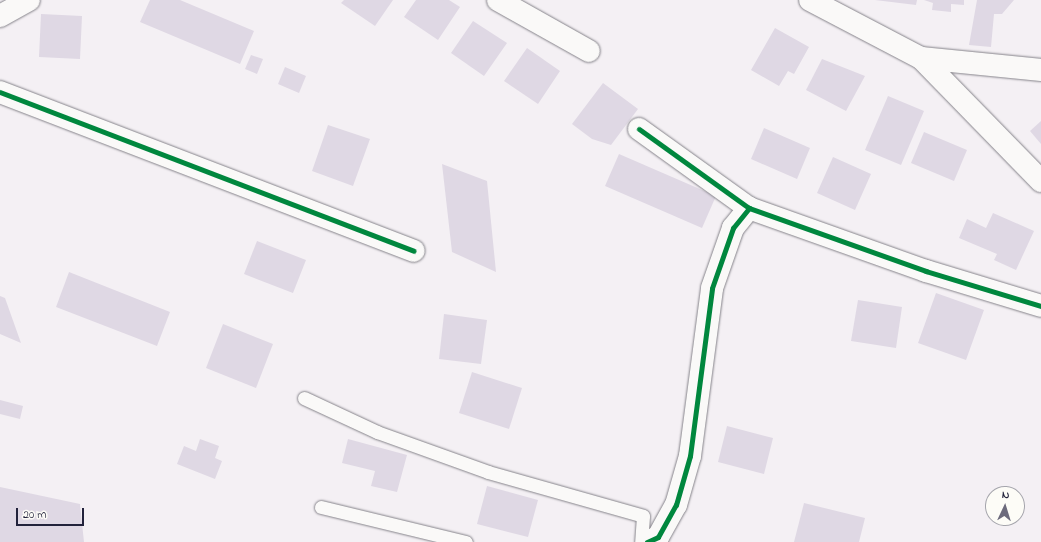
<!DOCTYPE html>
<style>
body{margin:0}
#map{position:relative;width:1041px;height:542px;overflow:hidden;background:#f4f0f4;font-family:"Indie Flower",sans-serif}
div>[style]{position:absolute}
[style*='--x']{left:calc(var(--x)*1px);top:calc(var(--y)*1px);width:calc(var(--w)*1px);rotate:calc(var(--a)*1deg)}
.building>*{inset:0;background:#dfd8e4}
.roads{filter:drop-shadow(0 0 1px #85838a) drop-shadow(0 0 1px #85838a)}
.lane>*{height:13px;margin:-6.5px;padding:0 6.5px;transform-origin:6.5px;border-radius:6.5px;background:#faf9f8}
.street>*{height:22px;margin:-11px;padding:0 11px;transform-origin:11px;border-radius:11px;background:#faf9f8}
.secondary>*{height:22px;margin:-11px;padding:0 11px;transform-origin:11px;border-radius:11px;background:#faf9f8}
.cycleway>*{height:5px;margin:-2.5px;padding:0 2.5px;transform-origin:2.5px;border-radius:2.5px;background:#00873e}
span{translate:-50% -50%;white-space:nowrap;text-align:center;line-height:1.15;-webkit-text-stroke:3px #fdfcf7;paint-order:stroke}
.north{position:absolute;left:985px;top:486px;width:40px;height:40px;box-sizing:border-box;background:#fdfcf7;border:1px solid #a5a5ac;border-radius:50%;rotate:4deg;font-size:11px;font-weight:700;line-height:16px;text-align:center;color:#22223b}
.north::after{content:'';display:block;margin:auto;width:14px;height:18px;background:#6c6a7c;clip-path:polygon(50% 0,100% 100%,50% 72%,0 100%)}
.scale{position:absolute;left:16px;top:508px;width:68px;height:18px;box-sizing:border-box;border:2px solid #22223b;border-top:0;padding-left:5px;font-size:12px;line-height:14px;white-space:nowrap;color:#22223b;-webkit-text-stroke:3px #fdfcf7;paint-order:stroke}
</style>
<div id="map">
<div class="building">
<i style="clip-path:polygon(150px 0,180px 0,254px 31px,240px 64px,140px 22px)"></i>
<i style="clip-path:polygon(344px 0,393px 0,375px 26px,341px 3px)"></i>
<i style="clip-path:polygon(416px 0,449px 0,460px 7px,438px 40px,404px 17px)"></i>
<i style="clip-path:polygon(875px 0,917px 0,916px 5px)"></i>
<i style="clip-path:polygon(924px 0,964px 0,964px 5px,951px 4px,951px 12px,932px 10px,933px 3px)"></i>
<i style="clip-path:polygon(977px 0,1014px 0,1002px 14px,994px 14px,991px 47px,969px 45px)"></i>
<i style="clip-path:polygon(41px 14px,82px 16px,80px 59px,39px 57px)"></i>
<i style="clip-path:polygon(473px 21px,507px 43px,484px 76px,451px 53px)"></i>
<i style="clip-path:polygon(775px 28px,809px 47px,794px 74px,788px 71px,779px 86px,751px 70px)"></i>
<i style="clip-path:polygon(527px 48px,560px 71px,538px 104px,504px 81px)"></i>
<i style="clip-path:polygon(251px 55px,263px 59px,257px 74px,245px 69px)"></i>
<i style="clip-path:polygon(822px 59px,865px 76px,846px 111px,806px 90px)"></i>
<i style="clip-path:polygon(285px 67px,306px 76px,299px 93px,278px 84px)"></i>
<i style="clip-path:polygon(603px 83px,638px 109px,611px 145px,592px 139px,572px 124px)"></i>
<i style="clip-path:polygon(888px 96px,924px 111px,901px 165px,865px 150px)"></i>
<i style="clip-path:polygon(1041px 121px,1041px 144px,1030px 131px)"></i>
<i style="clip-path:polygon(328px 125px,370px 139px,353px 186px,312px 171px)"></i>
<i style="clip-path:polygon(764px 128px,810px 148px,797px 179px,751px 159px)"></i>
<i style="clip-path:polygon(924px 132px,967px 150px,954px 181px,911px 163px)"></i>
<i style="clip-path:polygon(619px 154px,716px 196px,702px 228px,605px 186px)"></i>
<i style="clip-path:polygon(833px 157px,871px 174px,855px 210px,817px 193px)"></i>
<i style="clip-path:polygon(442px 164px,487px 181px,496px 272px,452px 252px)"></i>
<i style="clip-path:polygon(993px 213px,1034px 231px,1016px 270px,994px 260px,997px 254px,959px 238px,967px 219px,986px 228px)"></i>
<i style="clip-path:polygon(257px 241px,306px 260px,293px 293px,244px 274px)"></i>
<i style="clip-path:polygon(69px 272px,170px 312px,157px 346px,56px 307px)"></i>
<i style="clip-path:polygon(936px 293px,984px 310px,966px 360px,918px 343px)"></i>
<i style="clip-path:polygon(0 296px,5px 298px,21px 343px,0 334px)"></i>
<i style="clip-path:polygon(858px 300px,902px 307px,896px 348px,851px 341px)"></i>
<i style="clip-path:polygon(444px 314px,487px 320px,481px 364px,439px 359px)"></i>
<i style="clip-path:polygon(223px 324px,273px 344px,256px 388px,206px 368px)"></i>
<i style="clip-path:polygon(472px 372px,522px 388px,509px 429px,459px 413px)"></i>
<i style="clip-path:polygon(0 400px,23px 406px,20px 419px,0 414px)"></i>
<i style="clip-path:polygon(727px 426px,773px 438px,764px 474px,718px 462px)"></i>
<i style="clip-path:polygon(200px 439px,219px 446px,215px 458px,222px 461px,215px 479px,177px 464px,184px 446px,196px 451px)"></i>
<i style="clip-path:polygon(348px 439px,407px 455px,397px 492px,371px 486px,375px 471px,342px 463px)"></i>
<i style="clip-path:polygon(487px 486px,538px 500px,528px 537px,477px 524px)"></i>
<i style="clip-path:polygon(0 487px,80px 504px,84px 542px,0 542px)"></i>
<i style="clip-path:polygon(804px 503px,865px 518px,859px 542px,794px 542px)"></i>
</div>
<div class="roads">
<div class="lane">
<i style="--x:304;--y:398;--w:81;--a:25"></i>
<i style="--x:377;--y:432;--w:118;--a:19.8"></i>
<i style="--x:488;--y:472;--w:161;--a:15.8"></i>
<i style="--x:643;--y:516;--w:26;--a:94"></i>
<i style="--x:321;--y:507;--w:149;--a:13.6"></i>
</div>
<div class="street">
<i style="--x:498;--y:0;--w:104;--a:29.3"></i>
<i style="--x:0;--y:16;--w:33;--a:-29"></i>
<i style="--x:921;--y:58;--w:172;--a:45.7"></i>
<i style="--x:0;--y:92;--w:443;--a:21"></i>
<i style="--x:639;--y:129;--w:135;--a:35.7"></i>
<i style="--x:749;--y:208;--w:188;--a:19.6"></i>
<i style="--x:926;--y:271;--w:120;--a:16.9"></i>
<i style="--x:647;--y:542;--w:12;--a:-24"></i>
<i style="--x:658;--y:537;--w:37;--a:-61"></i>
<i style="--x:676;--y:505;--w:51;--a:-74.1"></i>
<i style="--x:690;--y:456;--w:169;--a:-82.5"></i>
<i style="--x:712;--y:288;--w:64;--a:-70.7"></i>
<i style="--x:733;--y:228;--w:26;--a:-51"></i>
</div>
<div class="secondary">
<i style="--x:810;--y:0;--w:125;--a:27.6"></i>
<i style="--x:921;--y:58;--w:121;--a:5.7"></i>
</div>
</div>
<div class="cycleway">
<i style="--x:0;--y:92;--w:443;--a:21"></i>
<i style="--x:639;--y:129;--w:135;--a:35.7"></i>
<i style="--x:749;--y:208;--w:188;--a:19.6"></i>
<i style="--x:926;--y:271;--w:120;--a:16.9"></i>
<i style="--x:647;--y:542;--w:12;--a:-24"></i>
<i style="--x:658;--y:537;--w:37;--a:-61"></i>
<i style="--x:676;--y:505;--w:51;--a:-74.1"></i>
<i style="--x:690;--y:456;--w:169;--a:-82.5"></i>
<i style="--x:712;--y:288;--w:64;--a:-70.7"></i>
<i style="--x:733;--y:228;--w:26;--a:-51"></i>
</div>
<div class="north">N</div>
<div class="scale">20 m</div>
</div>
